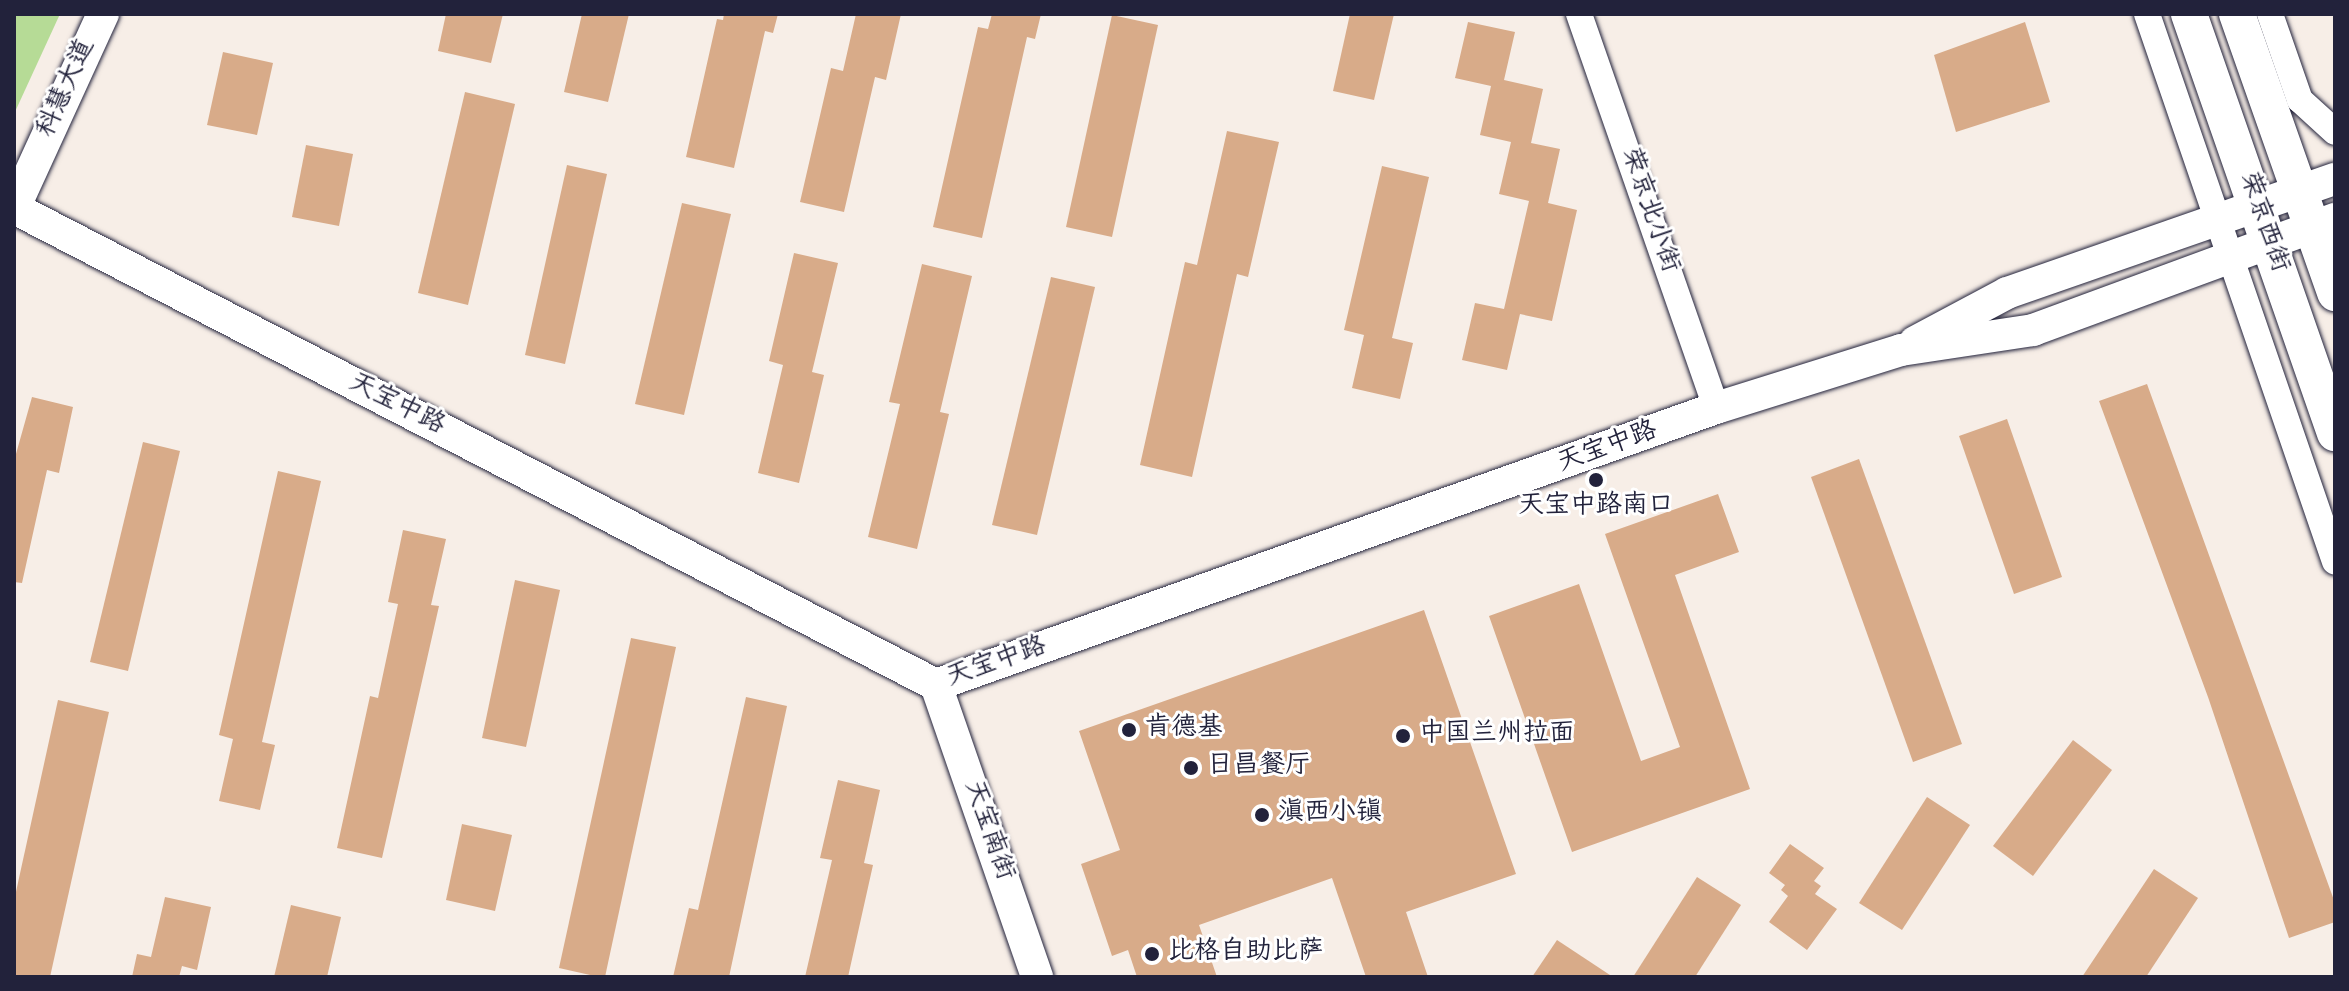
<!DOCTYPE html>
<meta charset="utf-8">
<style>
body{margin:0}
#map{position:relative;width:2349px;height:991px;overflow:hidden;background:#f7eee7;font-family:"Gochi Hand","LXGW WenKai TC",sans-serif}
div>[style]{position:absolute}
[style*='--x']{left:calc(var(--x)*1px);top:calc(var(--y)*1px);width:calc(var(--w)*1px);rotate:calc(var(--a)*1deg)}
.green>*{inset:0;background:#b6db96}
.building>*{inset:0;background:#d8ab89}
.roads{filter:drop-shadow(0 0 2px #22223b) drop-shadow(0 0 2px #22223b)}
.minor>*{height:26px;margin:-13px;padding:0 13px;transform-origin:13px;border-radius:13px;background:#fff}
.tertiary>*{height:32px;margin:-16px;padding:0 16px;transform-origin:16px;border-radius:16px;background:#fff}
.secondary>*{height:36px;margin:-18px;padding:0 18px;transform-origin:18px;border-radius:18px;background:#fff}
.dots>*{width:22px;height:22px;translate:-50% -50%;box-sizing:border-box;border:4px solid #fff;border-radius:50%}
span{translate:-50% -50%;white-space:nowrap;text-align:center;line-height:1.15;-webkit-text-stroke:6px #fff;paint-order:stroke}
.street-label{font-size:26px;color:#22223b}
.poi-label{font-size:26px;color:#22223b}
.left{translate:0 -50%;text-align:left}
.frame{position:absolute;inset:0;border:16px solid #22223b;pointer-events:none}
</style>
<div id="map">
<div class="green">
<i style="clip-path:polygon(14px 14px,60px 14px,14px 114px)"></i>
</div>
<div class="building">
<i style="clip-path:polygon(446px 14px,503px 14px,491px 63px,438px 51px)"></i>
<i style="clip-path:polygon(582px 14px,629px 14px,608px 102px,564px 92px)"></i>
<i style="clip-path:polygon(724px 14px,778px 14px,773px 33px,765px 31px,734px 168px,686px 157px,717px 19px,723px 20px)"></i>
<i style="clip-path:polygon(856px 14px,901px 14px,886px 80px,875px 77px,844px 212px,800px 202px,831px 68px,843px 71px)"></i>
<i style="clip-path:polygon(992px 14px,1041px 14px,1035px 39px,1027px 37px,982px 238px,933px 227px,978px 27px,988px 29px)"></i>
<i style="clip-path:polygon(1350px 14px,1394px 14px,1374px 100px,1333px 91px)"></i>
<i style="clip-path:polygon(1112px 15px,1158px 25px,1112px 237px,1066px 227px)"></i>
<i style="clip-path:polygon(1468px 22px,1515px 32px,1504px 80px,1543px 89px,1531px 143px,1560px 149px,1548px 203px,1577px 210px,1552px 321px,1520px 314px,1507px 370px,1462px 360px,1475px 303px,1504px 309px,1529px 201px,1499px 194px,1511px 142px,1480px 135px,1491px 86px,1455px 78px)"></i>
<i style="clip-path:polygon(2025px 22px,2050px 102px,1956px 132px,1934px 55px)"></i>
<i style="clip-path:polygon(223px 52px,273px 63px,257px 135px,207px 125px)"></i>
<i style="clip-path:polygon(465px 92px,515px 104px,468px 305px,418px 293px)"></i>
<i style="clip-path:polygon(1227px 131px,1279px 142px,1248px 277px,1237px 274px,1192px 477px,1140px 465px,1185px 262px,1197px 265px)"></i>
<i style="clip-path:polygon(306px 145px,353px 154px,339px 226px,292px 217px)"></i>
<i style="clip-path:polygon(567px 165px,607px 174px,565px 364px,525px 355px)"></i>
<i style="clip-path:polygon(1382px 166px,1429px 177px,1392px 338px,1413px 343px,1400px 399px,1352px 388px,1364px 335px,1344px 330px)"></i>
<i style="clip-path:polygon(682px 203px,731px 214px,684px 415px,635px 404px)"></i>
<i style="clip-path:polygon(794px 253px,838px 263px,812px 372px,824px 375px,799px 483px,758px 473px,783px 365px,769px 361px)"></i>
<i style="clip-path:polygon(922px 264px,972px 276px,940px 412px,949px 414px,917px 549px,868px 537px,900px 404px,889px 402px)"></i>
<i style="clip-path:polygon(1051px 277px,1095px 287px,1037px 535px,992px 525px)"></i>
<i style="clip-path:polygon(2147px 384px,2335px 903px,2335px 922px,2289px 938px,2208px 697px,2099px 401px)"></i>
<i style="clip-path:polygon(32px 397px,73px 407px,59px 473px,47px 470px,22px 583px,14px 582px,14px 461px)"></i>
<i style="clip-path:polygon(2007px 419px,2062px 577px,2014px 594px,1959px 436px)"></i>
<i style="clip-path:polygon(143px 442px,180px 451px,128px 671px,90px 662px)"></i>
<i style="clip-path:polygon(1859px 459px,1962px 744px,1913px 762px,1811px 477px)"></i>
<i style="clip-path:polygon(278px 471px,321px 481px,262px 742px,275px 745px,260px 810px,219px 801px,233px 739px,219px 735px)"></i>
<i style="clip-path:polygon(1718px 494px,1739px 552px,1675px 575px,1750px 789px,1572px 852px,1489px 616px,1579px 584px,1641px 761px,1680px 747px,1605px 534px)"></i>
<i style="clip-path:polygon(403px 530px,446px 539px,431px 605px,439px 606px,382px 858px,337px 848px,370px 696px,378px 698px,398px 604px,388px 602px)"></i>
<i style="clip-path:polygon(515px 580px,560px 590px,526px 747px,482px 738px)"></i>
<i style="clip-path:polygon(1424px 610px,1516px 874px,1406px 912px,1428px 977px,1366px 977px,1332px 878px,1199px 925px,1217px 977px,1137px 977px,1128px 950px,1112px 956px,1081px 864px,1120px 850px,1079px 731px)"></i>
<i style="clip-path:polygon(631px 638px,676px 647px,605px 977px,599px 977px,559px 968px)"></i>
<i style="clip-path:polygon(746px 697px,787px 706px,729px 977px,673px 977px,689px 908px,698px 910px)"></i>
<i style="clip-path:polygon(58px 700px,109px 712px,50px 977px,14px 977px,14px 901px)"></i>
<i style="clip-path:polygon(2073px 740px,2112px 770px,2033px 876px,1993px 846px)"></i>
<i style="clip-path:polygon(838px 780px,880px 790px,864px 863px,873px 865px,848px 977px,805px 977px,832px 860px,820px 858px)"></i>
<i style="clip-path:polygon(1927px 797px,1970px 825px,1902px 930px,1859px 903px)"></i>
<i style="clip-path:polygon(462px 824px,512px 835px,495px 911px,446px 900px)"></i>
<i style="clip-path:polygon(1790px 844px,1824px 868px,1814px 881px,1821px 886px,1815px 894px,1837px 909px,1807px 950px,1769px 922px,1788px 896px,1781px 890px,1785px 885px,1769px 873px)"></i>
<i style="clip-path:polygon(2154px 869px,2198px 898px,2146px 977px,2082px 977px)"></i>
<i style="clip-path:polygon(1697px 877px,1741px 905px,1695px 977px,1633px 977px)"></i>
<i style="clip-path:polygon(165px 897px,211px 907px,197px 970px,182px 966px,179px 977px,132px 977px,137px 954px,151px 957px)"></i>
<i style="clip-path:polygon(291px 905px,341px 917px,327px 977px,274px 977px)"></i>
<i style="clip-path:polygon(1557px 940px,1613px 977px,1532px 977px)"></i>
</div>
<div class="roads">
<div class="minor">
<i style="--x:1579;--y:14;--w:417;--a:70.8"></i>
<i style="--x:2147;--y:14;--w:579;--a:71.06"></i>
<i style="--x:2270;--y:14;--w:91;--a:70.8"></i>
<i style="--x:2300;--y:100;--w:47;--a:42.4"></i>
</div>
<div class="tertiary">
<i style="--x:103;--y:14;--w:213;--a:114.6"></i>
<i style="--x:14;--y:208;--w:1038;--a:27.35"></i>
<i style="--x:936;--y:685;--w:828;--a:-19.55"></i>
<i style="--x:1716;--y:408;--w:194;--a:-17.4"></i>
<i style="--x:1901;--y:350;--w:134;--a:-8.6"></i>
<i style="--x:2033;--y:330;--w:322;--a:-20.2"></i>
<i style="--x:1915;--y:342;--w:104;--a:-28"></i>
<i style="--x:2007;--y:293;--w:347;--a:-19.2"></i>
<i style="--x:936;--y:685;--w:309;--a:70.9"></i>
</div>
<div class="secondary">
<i style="--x:2189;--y:14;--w:444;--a:70.8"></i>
<i style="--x:2237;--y:14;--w:296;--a:70.6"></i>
</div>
</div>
<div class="dots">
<i style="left:1596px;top:480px;background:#22223b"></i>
<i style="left:1129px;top:730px;background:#22223b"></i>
<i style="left:1403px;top:736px;background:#22223b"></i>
<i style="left:1191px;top:768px;background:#22223b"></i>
<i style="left:1262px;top:815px;background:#22223b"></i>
<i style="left:1152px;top:954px;background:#22223b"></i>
</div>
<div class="street-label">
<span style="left:68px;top:89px;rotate:-66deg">科慧大道</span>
<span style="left:1648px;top:211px;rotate:71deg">荣京北小街</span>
<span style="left:2262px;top:223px;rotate:71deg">荣京西街</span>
<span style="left:396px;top:406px;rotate:27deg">天宝中路</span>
<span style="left:1608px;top:449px;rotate:-20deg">天宝中路</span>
<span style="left:997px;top:664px;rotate:-19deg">天宝中路</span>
<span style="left:987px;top:831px;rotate:71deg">天宝南街</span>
</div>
<div class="poi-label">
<span style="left:1596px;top:508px">天宝中路南口</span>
<span class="left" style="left:1145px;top:730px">肯德基</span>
<span class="left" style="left:1419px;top:736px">中国兰州拉面</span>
<span class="left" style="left:1207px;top:768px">日昌餐厅</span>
<span class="left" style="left:1278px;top:815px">滇西小镇</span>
<span class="left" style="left:1168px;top:954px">比格自助比萨</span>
</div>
<div class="frame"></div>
</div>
